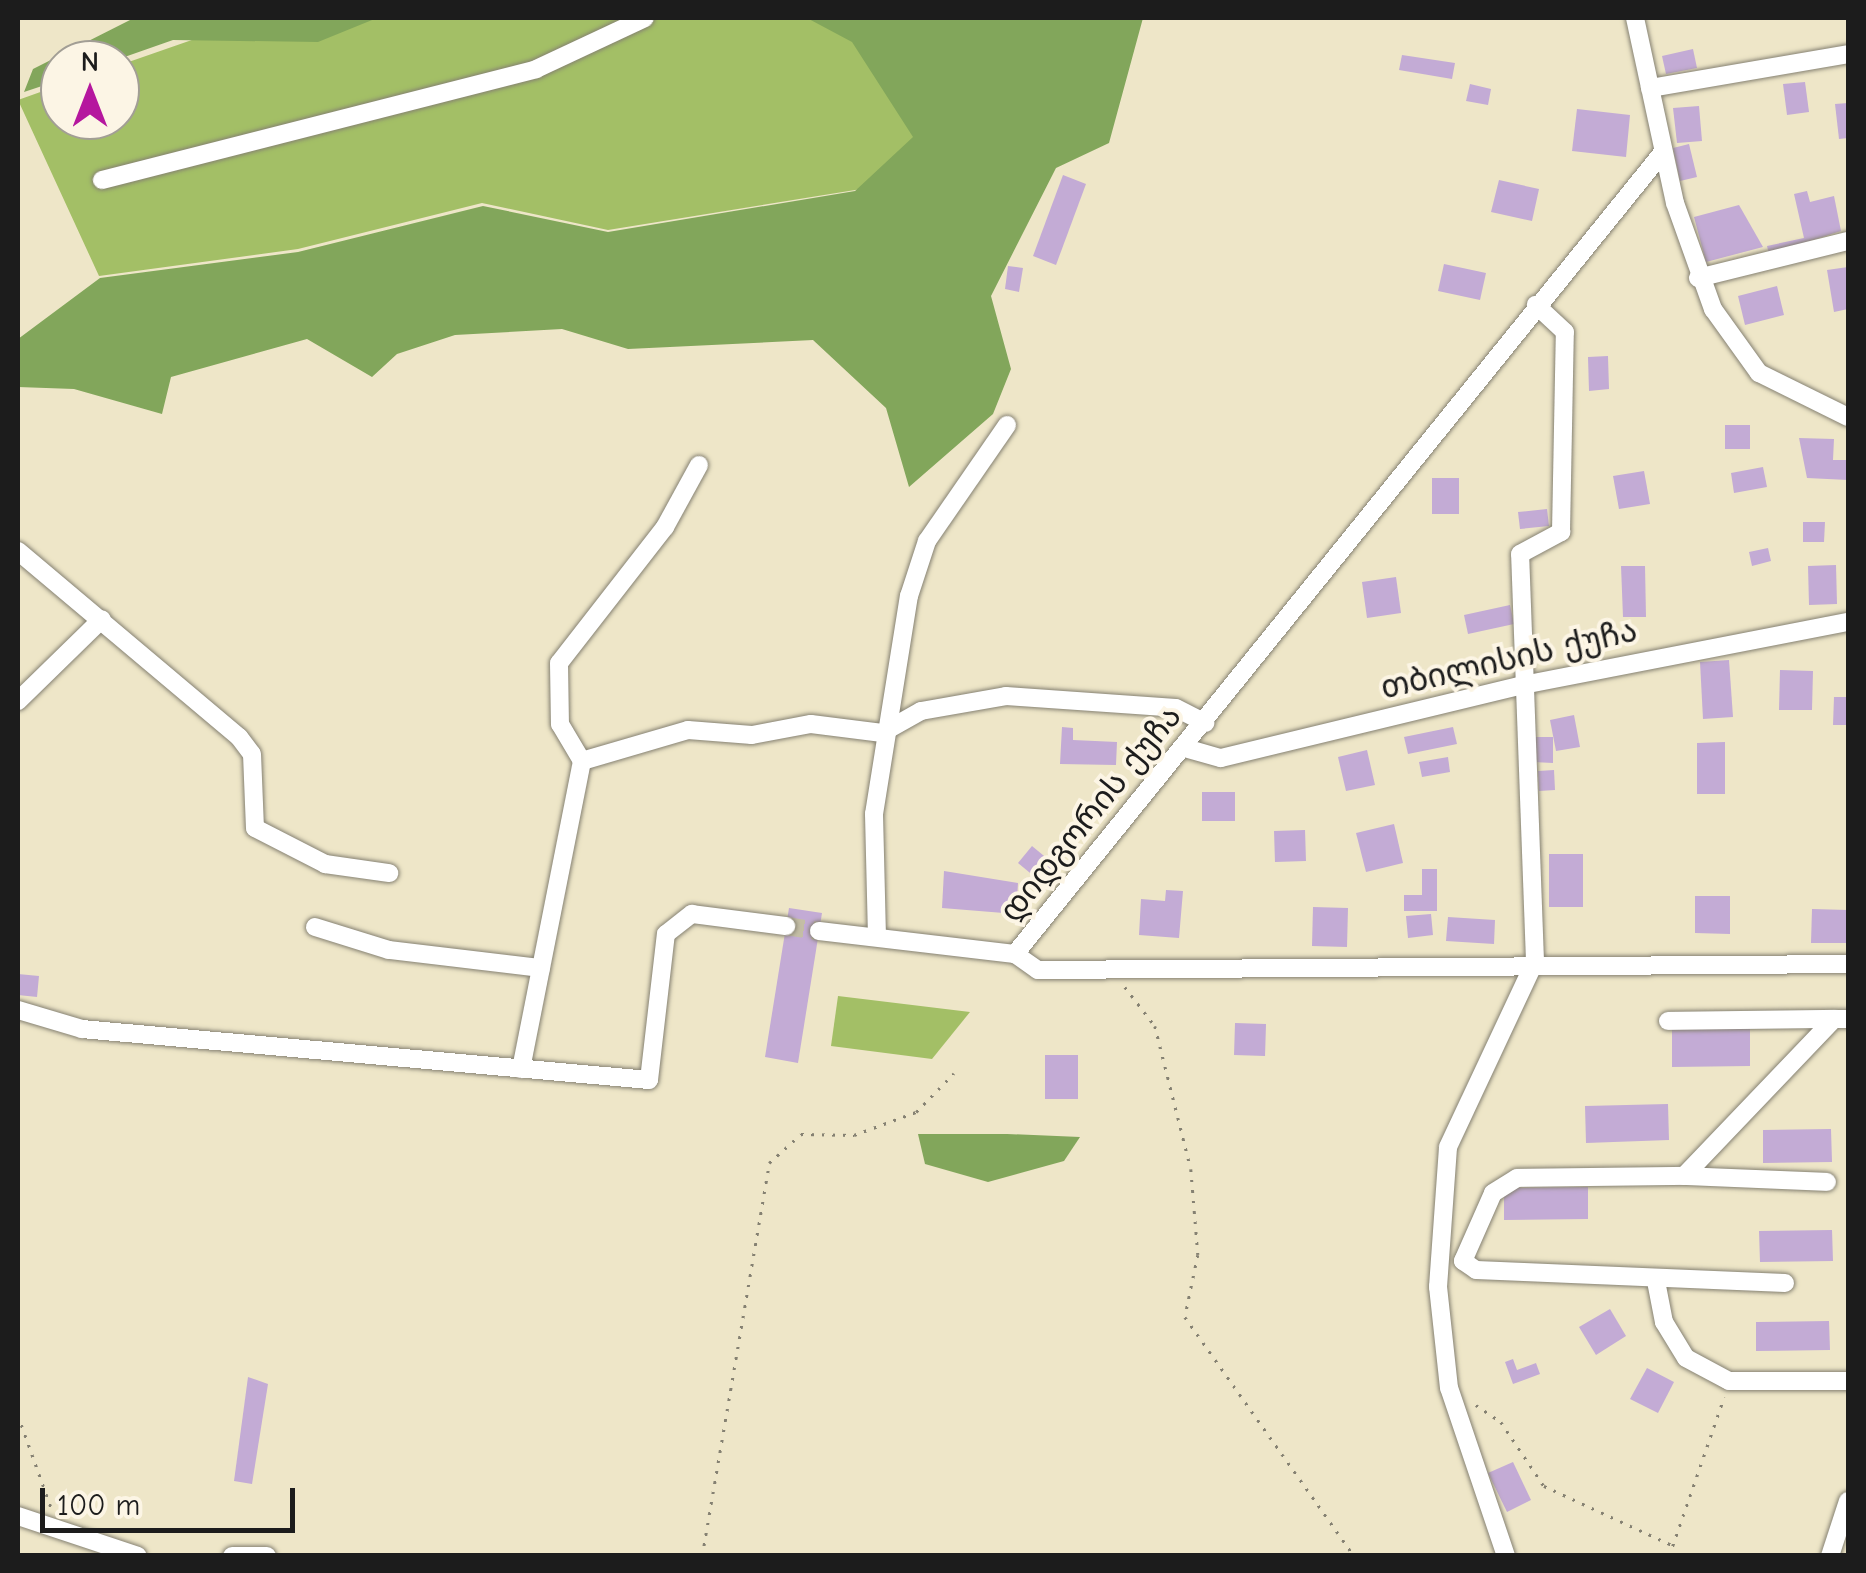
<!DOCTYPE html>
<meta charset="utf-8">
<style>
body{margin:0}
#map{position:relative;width:1866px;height:1573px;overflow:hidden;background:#eee6c8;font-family:"Comic Neue","Noto Sans Georgian",sans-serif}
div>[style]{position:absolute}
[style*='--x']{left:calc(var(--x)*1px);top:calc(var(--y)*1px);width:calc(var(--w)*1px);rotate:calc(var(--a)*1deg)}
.green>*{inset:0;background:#a3bf66}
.forest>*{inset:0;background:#82a65b}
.building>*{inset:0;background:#c3abd5}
.minor-tunnel>*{height:18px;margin-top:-9px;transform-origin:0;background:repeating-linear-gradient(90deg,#c4bea6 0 18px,transparent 0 27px)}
.path>*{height:2.5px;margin-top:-1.25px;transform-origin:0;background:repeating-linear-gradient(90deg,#858172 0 2.5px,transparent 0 10.5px)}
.roads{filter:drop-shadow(0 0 2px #858172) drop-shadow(0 0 2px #858172)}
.minor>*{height:18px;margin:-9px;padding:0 9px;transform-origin:9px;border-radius:9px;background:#fff}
span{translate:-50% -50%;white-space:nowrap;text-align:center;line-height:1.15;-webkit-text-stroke:8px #fcf5e5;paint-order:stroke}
.street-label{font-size:32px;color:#1c1c1c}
.frame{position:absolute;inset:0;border:20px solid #1c1c1c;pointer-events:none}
.north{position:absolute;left:40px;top:40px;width:100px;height:100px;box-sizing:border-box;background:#fcf5e5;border:2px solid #a29e95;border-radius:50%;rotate:0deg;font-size:28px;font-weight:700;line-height:40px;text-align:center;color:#1c1c1c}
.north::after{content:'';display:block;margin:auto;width:35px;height:45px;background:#b5179e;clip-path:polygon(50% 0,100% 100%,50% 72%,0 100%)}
.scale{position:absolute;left:40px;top:1488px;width:255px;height:45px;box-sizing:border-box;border:5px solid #1c1c1c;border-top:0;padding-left:12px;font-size:30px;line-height:35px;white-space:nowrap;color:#1c1c1c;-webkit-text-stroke:8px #fcf5e5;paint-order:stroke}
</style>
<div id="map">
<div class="green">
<i style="clip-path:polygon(255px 18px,871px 18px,929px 103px,911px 181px,608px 230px,482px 203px,298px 249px,99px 276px,18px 100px,60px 85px,60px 120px,120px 120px,120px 65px)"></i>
<i style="clip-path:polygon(838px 996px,970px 1012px,932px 1059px,831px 1046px)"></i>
</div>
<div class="forest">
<i style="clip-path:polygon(134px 18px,377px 18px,318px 42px,173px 40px,116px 60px,60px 60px,60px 80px,24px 92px,33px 69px)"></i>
<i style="clip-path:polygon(807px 18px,1143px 18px,1109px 143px,1056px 168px,991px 296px,1011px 369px,993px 414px,909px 487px,886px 408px,813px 340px,628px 349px,562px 329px,455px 335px,397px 354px,372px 377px,307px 339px,171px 377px,162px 414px,74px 389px,18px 387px,18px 339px,100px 278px,298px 252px,483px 206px,608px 232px,855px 191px,913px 137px,852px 42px)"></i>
<i style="clip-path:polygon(918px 1134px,1007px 1134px,1080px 1137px,1064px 1161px,988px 1182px,925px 1164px)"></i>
</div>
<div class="building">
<i style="clip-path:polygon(1693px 49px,1697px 68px,1666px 74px,1662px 56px)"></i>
<i style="clip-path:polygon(1402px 55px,1455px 63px,1452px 79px,1399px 70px)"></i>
<i style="clip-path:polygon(1805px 82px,1809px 112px,1787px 115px,1783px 84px)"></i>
<i style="clip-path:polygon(1470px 84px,1491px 89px,1488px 105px,1466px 101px)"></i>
<i style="clip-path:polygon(1848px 103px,1848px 138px,1839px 139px,1835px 104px)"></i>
<i style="clip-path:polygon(1699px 106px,1702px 141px,1677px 143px,1673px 108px)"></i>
<i style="clip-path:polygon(1577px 109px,1630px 115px,1626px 157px,1572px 151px)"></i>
<i style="clip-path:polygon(1689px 144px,1697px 177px,1680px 181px,1673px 148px)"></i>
<i style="clip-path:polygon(1063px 175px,1086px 184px,1056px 265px,1033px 256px)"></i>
<i style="clip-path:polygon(1499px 180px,1539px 189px,1532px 221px,1491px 212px)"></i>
<i style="clip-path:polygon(1807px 191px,1810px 202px,1834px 196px,1841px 231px,1769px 254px,1767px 246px,1804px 238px,1794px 194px)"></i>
<i style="clip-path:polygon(1739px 205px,1763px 247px,1706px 262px,1694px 217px)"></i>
<i style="clip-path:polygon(1444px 264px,1486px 273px,1480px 300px,1438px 291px)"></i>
<i style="clip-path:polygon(1008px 266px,1023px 268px,1019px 292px,1005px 289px)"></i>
<i style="clip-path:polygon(1848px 267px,1848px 309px,1834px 312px,1827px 270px)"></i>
<i style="clip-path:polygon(1777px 286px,1784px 315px,1745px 325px,1738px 296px)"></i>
<i style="clip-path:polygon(1608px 356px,1609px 389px,1589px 391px,1588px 357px)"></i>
<i style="clip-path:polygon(1725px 425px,1750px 425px,1750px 449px,1725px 449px)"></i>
<i style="clip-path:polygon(1799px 438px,1834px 439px,1833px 460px,1848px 460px,1848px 480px,1807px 478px)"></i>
<i style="clip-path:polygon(1763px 467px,1767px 487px,1734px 493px,1731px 473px)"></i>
<i style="clip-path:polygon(1644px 471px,1650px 504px,1619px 509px,1613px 476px)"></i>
<i style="clip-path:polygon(1432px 478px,1459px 478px,1459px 514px,1432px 514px)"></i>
<i style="clip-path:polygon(1547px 509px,1549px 526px,1520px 529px,1518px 512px)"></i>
<i style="clip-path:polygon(1803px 522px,1825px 522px,1824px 542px,1803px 542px)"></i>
<i style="clip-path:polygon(1768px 548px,1771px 561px,1752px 566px,1749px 552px)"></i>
<i style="clip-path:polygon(1836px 565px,1837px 604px,1809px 605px,1808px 566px)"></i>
<i style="clip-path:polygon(1621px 566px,1645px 566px,1646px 617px,1623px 617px)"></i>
<i style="clip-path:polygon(1396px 577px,1401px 613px,1367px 618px,1362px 582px)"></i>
<i style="clip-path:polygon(1510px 605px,1514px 624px,1468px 634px,1464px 615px)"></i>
<i style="clip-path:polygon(1729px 660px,1733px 717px,1703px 719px,1700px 662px)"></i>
<i style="clip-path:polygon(1780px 670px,1813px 671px,1812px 710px,1779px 710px)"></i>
<i style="clip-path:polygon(1834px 697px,1848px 697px,1848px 725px,1833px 725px)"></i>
<i style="clip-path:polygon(1574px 715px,1580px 747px,1556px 751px,1550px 720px)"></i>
<i style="clip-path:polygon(1062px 727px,1073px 728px,1073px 740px,1117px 742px,1116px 765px,1060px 764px)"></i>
<i style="clip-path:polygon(1453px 727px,1457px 744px,1408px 754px,1404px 737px)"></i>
<i style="clip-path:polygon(1534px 737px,1553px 737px,1553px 763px,1533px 762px)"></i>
<i style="clip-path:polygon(1725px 742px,1725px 794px,1697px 794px,1697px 743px)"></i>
<i style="clip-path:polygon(1367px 750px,1375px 785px,1346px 791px,1338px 757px)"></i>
<i style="clip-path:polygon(1448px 757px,1450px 772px,1422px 777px,1419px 762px)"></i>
<i style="clip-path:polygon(1554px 770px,1555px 790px,1539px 791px,1538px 771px)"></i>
<i style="clip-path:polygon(1202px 792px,1235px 792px,1235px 821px,1202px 821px)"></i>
<i style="clip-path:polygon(1394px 824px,1403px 863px,1366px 872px,1356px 833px)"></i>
<i style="clip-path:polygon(1305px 830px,1306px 861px,1275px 862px,1274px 831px)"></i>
<i style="clip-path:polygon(1032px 846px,1055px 865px,1041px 882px,1018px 863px)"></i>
<i style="clip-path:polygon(1549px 854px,1583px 854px,1583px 907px,1549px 907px)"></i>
<i style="clip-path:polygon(1422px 869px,1437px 869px,1437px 911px,1404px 911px,1404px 895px,1422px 895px)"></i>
<i style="clip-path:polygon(944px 871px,1018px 883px,1016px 914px,942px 908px)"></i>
<i style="clip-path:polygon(1166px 890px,1183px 891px,1179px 938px,1139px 935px,1141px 899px,1165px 901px)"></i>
<i style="clip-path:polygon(1695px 896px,1730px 896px,1730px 934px,1695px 933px)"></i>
<i style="clip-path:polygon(1313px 907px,1348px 908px,1347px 947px,1312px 946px)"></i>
<i style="clip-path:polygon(789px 908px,822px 913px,798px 1063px,765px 1057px)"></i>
<i style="clip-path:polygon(1812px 909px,1848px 910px,1848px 943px,1811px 943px)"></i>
<i style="clip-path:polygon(1431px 914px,1433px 935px,1408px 938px,1406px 916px)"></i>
<i style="clip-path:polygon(1448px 917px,1495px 920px,1494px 944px,1446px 941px)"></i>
<i style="clip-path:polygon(18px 974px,39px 976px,37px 997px,18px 995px)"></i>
<i style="clip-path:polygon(1235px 1023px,1266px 1024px,1265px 1056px,1234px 1055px)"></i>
<i style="clip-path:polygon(1750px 1027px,1750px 1066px,1672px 1067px,1672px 1028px)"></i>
<i style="clip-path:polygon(1045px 1055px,1078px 1055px,1078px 1099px,1045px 1099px)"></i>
<i style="clip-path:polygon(1668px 1104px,1669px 1140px,1586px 1143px,1585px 1106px)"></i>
<i style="clip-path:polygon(1831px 1129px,1832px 1162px,1763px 1163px,1763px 1130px)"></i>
<i style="clip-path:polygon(1588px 1187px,1588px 1219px,1504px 1220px,1504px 1188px)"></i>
<i style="clip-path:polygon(1832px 1230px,1833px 1261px,1760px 1262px,1759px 1231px)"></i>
<i style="clip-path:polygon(1610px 1309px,1626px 1336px,1596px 1355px,1579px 1327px)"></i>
<i style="clip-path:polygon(1829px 1321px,1830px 1350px,1756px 1351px,1756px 1322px)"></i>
<i style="clip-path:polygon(1513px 1359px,1517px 1370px,1536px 1363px,1540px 1374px,1513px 1384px,1505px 1362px)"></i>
<i style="clip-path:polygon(1647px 1368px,1674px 1382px,1658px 1413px,1630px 1399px)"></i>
<i style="clip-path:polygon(248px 1377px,268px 1384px,252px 1484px,234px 1481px)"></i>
<i style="clip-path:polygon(1513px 1462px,1531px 1500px,1507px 1512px,1488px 1473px)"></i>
</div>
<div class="minor-tunnel">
<i style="--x:786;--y:926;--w:33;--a:9"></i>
</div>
<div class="path">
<i style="--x:1125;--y:987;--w:49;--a:52.4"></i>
<i style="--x:1155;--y:1026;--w:147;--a:75.9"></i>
<i style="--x:1191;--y:1169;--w:86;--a:85.3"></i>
<i style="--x:1198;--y:1255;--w:63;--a:101.8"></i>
<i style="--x:1185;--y:1317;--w:293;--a:54.7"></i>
<i style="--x:1476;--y:1405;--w:30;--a:34"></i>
<i style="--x:1501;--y:1422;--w:77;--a:56.1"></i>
<i style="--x:1544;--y:1486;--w:143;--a:24.8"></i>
<i style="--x:18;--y:1415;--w:98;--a:70.3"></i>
<i style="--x:702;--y:1556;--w:399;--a:-80.3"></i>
<i style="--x:769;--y:1163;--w:43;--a:-42.2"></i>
<i style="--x:801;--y:1134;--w:53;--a:1.1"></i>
<i style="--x:854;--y:1135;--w:66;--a:-20.4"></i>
<i style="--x:916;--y:1112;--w:54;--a:-45.7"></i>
<i style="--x:1669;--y:1556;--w:168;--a:-70.9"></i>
</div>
<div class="roads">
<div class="minor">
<i style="--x:1635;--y:18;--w:189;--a:77.8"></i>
<i style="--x:1675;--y:203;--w:113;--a:70.3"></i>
<i style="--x:1713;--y:309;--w:79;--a:54.3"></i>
<i style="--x:1759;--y:373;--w:99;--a:26.3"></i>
<i style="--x:1650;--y:88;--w:201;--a:-9.7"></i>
<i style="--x:102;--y:180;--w:448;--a:-14.3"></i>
<i style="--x:536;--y:69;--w:120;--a:-25.1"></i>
<i style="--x:1698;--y:278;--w:154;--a:-13.9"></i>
<i style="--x:699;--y:465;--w:71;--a:118.7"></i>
<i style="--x:665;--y:527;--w:172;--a:127.9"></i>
<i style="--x:559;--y:663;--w:61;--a:89.1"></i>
<i style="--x:560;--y:724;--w:43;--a:59.3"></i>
<i style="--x:582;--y:761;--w:110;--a:-16.3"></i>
<i style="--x:688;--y:730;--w:64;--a:4.5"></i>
<i style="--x:752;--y:735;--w:60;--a:-10.6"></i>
<i style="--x:811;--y:724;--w:72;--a:7.2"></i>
<i style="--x:882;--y:733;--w:45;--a:-29.4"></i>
<i style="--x:921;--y:711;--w:86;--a:-10"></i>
<i style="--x:1006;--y:696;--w:170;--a:4"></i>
<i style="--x:1176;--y:708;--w:33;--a:27"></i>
<i style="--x:18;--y:551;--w:289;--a:40.1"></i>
<i style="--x:239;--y:737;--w:21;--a:53"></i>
<i style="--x:252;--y:754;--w:74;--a:87.7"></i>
<i style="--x:255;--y:828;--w:79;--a:27.2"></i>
<i style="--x:325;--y:864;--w:65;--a:8"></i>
<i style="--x:18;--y:701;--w:117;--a:-44.3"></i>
<i style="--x:1185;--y:748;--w:37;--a:16"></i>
<i style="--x:1221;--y:758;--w:316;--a:-13.6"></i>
<i style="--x:1528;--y:684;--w:326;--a:-11"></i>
<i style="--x:315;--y:927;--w:77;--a:17.3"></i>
<i style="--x:389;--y:950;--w:153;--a:6.8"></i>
<i style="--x:819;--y:931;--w:197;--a:6.7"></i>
<i style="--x:1015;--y:954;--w:28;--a:35"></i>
<i style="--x:1038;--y:970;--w:810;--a:-0.42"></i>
<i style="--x:877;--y:937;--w:123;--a:-91.4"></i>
<i style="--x:874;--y:814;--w:221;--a:-80.9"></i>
<i style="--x:909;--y:596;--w:58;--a:-71.9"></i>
<i style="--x:927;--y:541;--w:141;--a:-55.4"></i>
<i style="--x:1015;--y:954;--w:1031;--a:-51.06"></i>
<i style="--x:18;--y:1010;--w:67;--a:16.5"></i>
<i style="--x:82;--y:1029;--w:569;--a:5.14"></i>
<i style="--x:649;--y:1080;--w:147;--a:-83.4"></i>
<i style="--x:666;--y:934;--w:33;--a:-38"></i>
<i style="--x:692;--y:914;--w:95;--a:7.3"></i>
<i style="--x:1668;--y:1021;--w:166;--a:-0.7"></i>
<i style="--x:521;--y:1069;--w:314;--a:-78.8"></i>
<i style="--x:1684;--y:1176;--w:143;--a:2.4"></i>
<i style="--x:1656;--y:1281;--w:42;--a:79"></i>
<i style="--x:1664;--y:1322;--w:42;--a:58.6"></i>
<i style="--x:1686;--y:1358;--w:49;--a:28.1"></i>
<i style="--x:1729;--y:1381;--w:119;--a:0"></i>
<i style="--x:1785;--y:1283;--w:309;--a:-177.6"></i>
<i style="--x:1476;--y:1270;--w:16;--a:-145"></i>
<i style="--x:1463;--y:1261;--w:74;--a:-66.2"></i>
<i style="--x:1493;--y:1193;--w:28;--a:-32"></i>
<i style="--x:1517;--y:1178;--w:167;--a:-0.7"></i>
<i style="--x:1684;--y:1176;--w:217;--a:-46.3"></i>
<i style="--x:1834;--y:1019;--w:14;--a:0"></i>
<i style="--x:18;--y:1516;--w:126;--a:18.4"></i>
<i style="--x:232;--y:1556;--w:35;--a:0"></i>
<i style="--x:1506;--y:1556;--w:177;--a:-108.7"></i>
<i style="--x:1449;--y:1388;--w:102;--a:-96.2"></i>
<i style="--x:1438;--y:1287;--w:140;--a:-85.9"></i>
<i style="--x:1448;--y:1147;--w:205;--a:-64.9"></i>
<i style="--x:1535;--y:961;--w:407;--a:-92.1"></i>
<i style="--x:1520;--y:554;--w:47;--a:-28.2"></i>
<i style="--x:1561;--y:532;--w:200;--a:-88.9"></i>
<i style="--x:1565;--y:332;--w:40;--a:-137"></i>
<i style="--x:1830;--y:1556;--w:58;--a:-71.9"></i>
</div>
</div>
<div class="street-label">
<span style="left:1509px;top:660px;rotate:-13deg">თბილისის ქუჩა</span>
<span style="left:1091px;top:814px;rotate:-51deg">დიდგორის ქუჩა</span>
</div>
<div class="frame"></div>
<div class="north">N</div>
<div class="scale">100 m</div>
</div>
